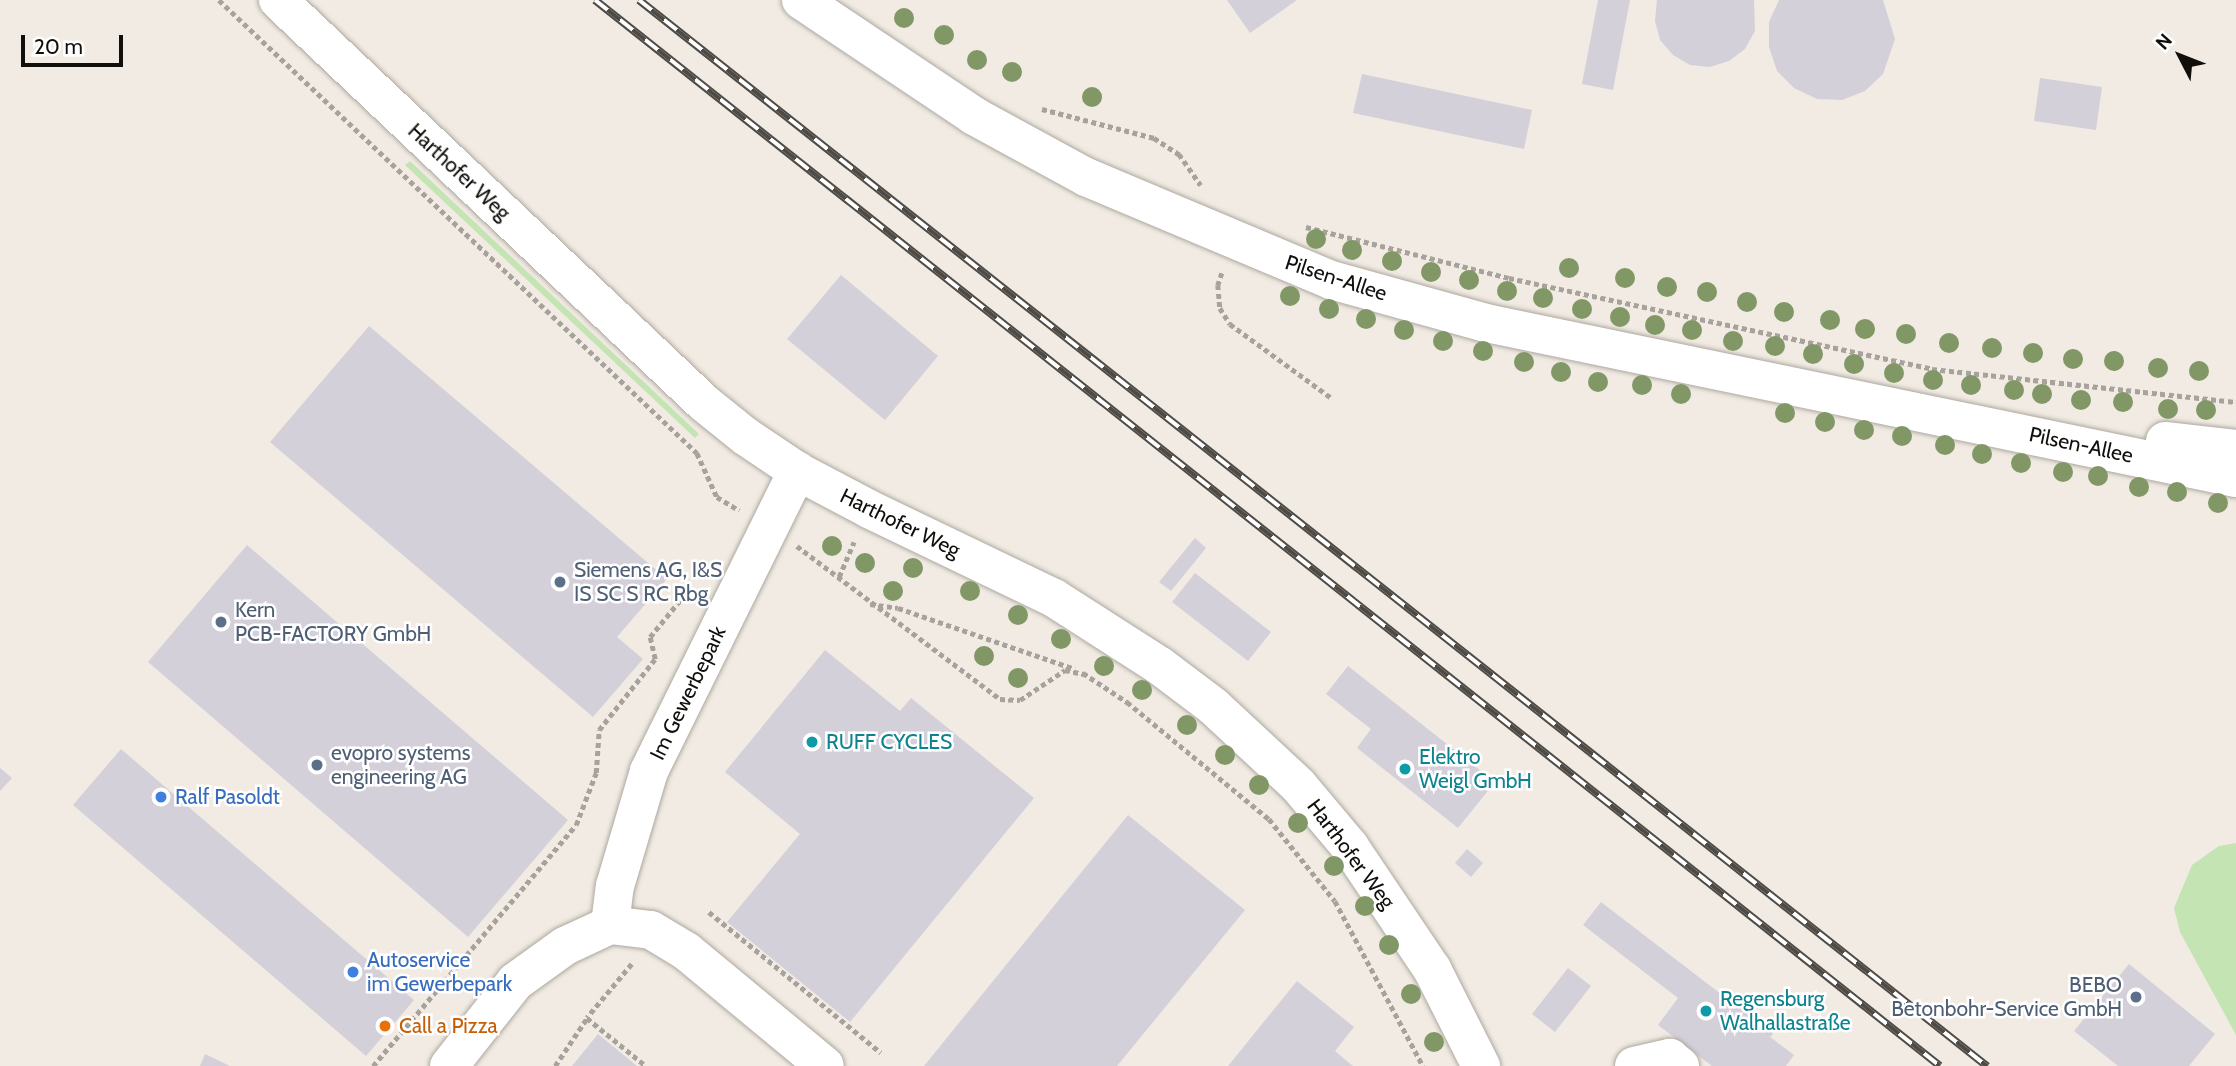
<!DOCTYPE html>
<meta charset="utf-8">
<style>
body{margin:0}
#map{position:relative;width:2236px;height:1066px;overflow:hidden;background:#f1ebe3;font-family:Cabin,sans-serif}
div>[style]{position:absolute}
[style*='--x']{left:calc(var(--x)*1px);top:calc(var(--y)*1px);width:calc(var(--w)*1px);rotate:calc(var(--a)*1deg)}
.green>*{inset:0;background:#c4e4b4}
.building>*{inset:0;background:#d4d0d9}
.path>*{height:4.5px;margin-top:-2.25px;transform-origin:0;background:repeating-linear-gradient(90deg,#a7a29c 0 5px,transparent 0 8.5px)}
.roads{filter:drop-shadow(0 0 2px #ada8a0) drop-shadow(0 0 2px #ada8a0)}
.minor>*{height:38px;margin:-19px;padding:0 19px;transform-origin:19px;border-radius:19px;background:#fff}
.major>*{height:38px;margin:-19px;padding:0 19px;transform-origin:19px;border-radius:19px;background:#fff}
.rail>*{height:8px;margin-top:-4px;transform-origin:0;background:repeating-linear-gradient(90deg,#fff 0 16px,#4e4b46 0 32px);box-sizing:border-box;border-block:2px solid #4e4b46}
.trees>*{width:20px;height:20px;margin:-10px;border-radius:50%;background:#819766}
.dots>*{width:19px;height:19px;translate:-50% -50%;box-sizing:border-box;border:4px solid #fff;border-radius:50%}
span{translate:-50% -50%;white-space:nowrap;text-align:center;line-height:1.15;-webkit-text-stroke:5px #fff;paint-order:stroke}
.street-label{font-size:21px;color:#110f0c}
.service-label{font-size:21px;color:#4e5e75}
.left{translate:0 -50%;text-align:left}
.right{translate:-100% -50%;text-align:right}
.culture-label{font-size:21px;color:#0d838f}
.shop-label{font-size:21px;color:#366cbe}
.food-label{font-size:21px;color:#c56008}
.north{position:absolute;left:2145px;top:21px;width:70px;height:70px;-webkit-text-stroke:5px #fff;paint-order:stroke;rotate:312deg;font-size:19px;font-weight:700;line-height:28px;text-align:center;color:#110f0c}
.north::after{content:'';display:block;margin:auto;width:24px;height:32px;background:#110f0c;clip-path:polygon(50% 0,100% 100%,50% 72%,0 100%)}
.scale{position:absolute;left:21px;top:35px;width:102px;height:32px;box-sizing:border-box;border:4px solid #110f0c;border-top:0;padding-left:9px;font-size:21px;line-height:24px;white-space:nowrap;color:#110f0c;-webkit-text-stroke:5px #fff;paint-order:stroke}
</style>
<div id="map">
<div class="green">
<i style="clip-path:polygon(410px 161px,699px 434px,695px 438px,405px 165px)"></i>
<i style="clip-path:polygon(2236px 843px,2236px 1035px,2180px 932px,2174px 908px,2192px 865px,2219px 846px)"></i>
</div>
<div class="building">
<i style="clip-path:polygon(1227px 0,1297px 0,1250px 33px)"></i>
<i style="clip-path:polygon(1598px 0,1630px 0,1613px 90px,1582px 84px)"></i>
<i style="clip-path:polygon(1657px 0,1754px 0,1755px 31px,1745px 49px,1729px 61px,1710px 67px,1690px 65px,1673px 55px,1660px 40px,1655px 21px)"></i>
<i style="clip-path:polygon(1779px 0,1883px 0,1895px 39px,1883px 74px,1865px 91px,1842px 100px,1817px 99px,1794px 88px,1777px 71px,1769px 47px,1769px 22px)"></i>
<i style="clip-path:polygon(1362px 74px,1532px 110px,1524px 149px,1353px 113px)"></i>
<i style="clip-path:polygon(2040px 78px,2102px 87px,2096px 130px,2034px 121px)"></i>
<i style="clip-path:polygon(841px 275px,938px 356px,885px 420px,787px 339px)"></i>
<i style="clip-path:polygon(369px 326px,667px 579px,617px 637px,643px 659px,593px 717px,270px 442px)"></i>
<i style="clip-path:polygon(1195px 538px,1206px 548px,1171px 591px,1159px 582px)"></i>
<i style="clip-path:polygon(247px 545px,568px 820px,468px 937px,148px 662px)"></i>
<i style="clip-path:polygon(1195px 573px,1271px 632px,1248px 661px,1172px 602px)"></i>
<i style="clip-path:polygon(825px 650px,900px 711px,911px 698px,1034px 798px,850px 1022px,727px 922px,800px 834px,725px 772px)"></i>
<i style="clip-path:polygon(1348px 666px,1495px 782px,1458px 828px,1357px 748px,1371px 729px,1326px 694px)"></i>
<i style="clip-path:polygon(121px 749px,414px 1000px,366px 1056px,73px 805px)"></i>
<i style="clip-path:polygon(0 768px,12px 778px,0 791px)"></i>
<i style="clip-path:polygon(1128px 815px,1245px 910px,1117px 1066px,924px 1066px)"></i>
<i style="clip-path:polygon(1467px 849px,1483px 863px,1471px 877px,1455px 863px)"></i>
<i style="clip-path:polygon(1601px 902px,1773px 1034px,1770px 1037px,1794px 1055px,1786px 1066px,1712px 1066px,1658px 1025px,1678px 998px,1583px 925px)"></i>
<i style="clip-path:polygon(2129px 964px,2215px 1034px,2189px 1066px,2118px 1066px,2074px 1031px)"></i>
<i style="clip-path:polygon(1568px 968px,1591px 986px,1555px 1032px,1532px 1014px)"></i>
<i style="clip-path:polygon(1297px 981px,1354px 1027px,1335px 1051px,1353px 1066px,1228px 1066px)"></i>
<i style="clip-path:polygon(598px 1034px,637px 1066px,572px 1066px)"></i>
<i style="clip-path:polygon(205px 1054px,230px 1066px,200px 1066px)"></i>
</div>
<div class="path">
<i style="--x:219;--y:0;--w:659;--a:43.46"></i>
<i style="--x:697;--y:453;--w:48;--a:65.6"></i>
<i style="--x:717;--y:497;--w:26;--a:31"></i>
<i style="--x:1042;--y:109;--w:116;--a:14.5"></i>
<i style="--x:1154;--y:138;--w:30;--a:33"></i>
<i style="--x:1179;--y:154;--w:38;--a:55"></i>
<i style="--x:1306;--y:227;--w:209;--a:14.1"></i>
<i style="--x:1509;--y:278;--w:433;--a:12.1"></i>
<i style="--x:1932;--y:369;--w:306;--a:6.2"></i>
<i style="--x:1222;--y:273;--w:13;--a:108"></i>
<i style="--x:1218;--y:285;--w:23;--a:85"></i>
<i style="--x:1220;--y:308;--w:19;--a:58"></i>
<i style="--x:1230;--y:324;--w:127;--a:36.1"></i>
<i style="--x:797;--y:546;--w:254;--a:37"></i>
<i style="--x:1000;--y:699;--w:20;--a:3"></i>
<i style="--x:1020;--y:700;--w:54;--a:-33.7"></i>
<i style="--x:1065;--y:670;--w:19;--a:12"></i>
<i style="--x:839;--y:577;--w:38;--a:-67"></i>
<i style="--x:870;--y:604;--w:28;--a:8"></i>
<i style="--x:898;--y:608;--w:187;--a:19"></i>
<i style="--x:1083;--y:673;--w:53;--a:33.4"></i>
<i style="--x:1127;--y:702;--w:184;--a:39.5"></i>
<i style="--x:1269;--y:819;--w:105;--a:51.2"></i>
<i style="--x:1335;--y:901;--w:187;--a:61.9"></i>
<i style="--x:709;--y:912;--w:222;--a:39.3"></i>
<i style="--x:632;--y:964;--w:70;--a:129.8"></i>
<i style="--x:587;--y:1018;--w:76;--a:39.1"></i>
<i style="--x:373;--y:1066;--w:315;--a:-49.9"></i>
<i style="--x:576;--y:825;--w:56;--a:-69"></i>
<i style="--x:596;--y:773;--w:43;--a:-86"></i>
<i style="--x:599;--y:730;--w:90;--a:-51.7"></i>
<i style="--x:655;--y:659;--w:23;--a:-103"></i>
<i style="--x:650;--y:637;--w:63;--a:-50.8"></i>
<i style="--x:555;--y:1066;--w:58;--a:-56.3"></i>
</div>
<div class="roads">
<div class="minor">
<i style="--x:278;--y:0;--w:586;--a:43.41"></i>
<i style="--x:704;--y:403;--w:53;--a:38.8"></i>
<i style="--x:745;--y:436;--w:63;--a:33.9"></i>
<i style="--x:797;--y:471;--w:81;--a:27.8"></i>
<i style="--x:869;--y:509;--w:205;--a:25.7"></i>
<i style="--x:1054;--y:598;--w:126;--a:32.7"></i>
<i style="--x:1160;--y:666;--w:66;--a:37"></i>
<i style="--x:1213;--y:706;--w:116;--a:42.9"></i>
<i style="--x:1298;--y:785;--w:81;--a:50"></i>
<i style="--x:1350;--y:847;--w:147;--a:56.1"></i>
<i style="--x:1432;--y:969;--w:109;--a:63.2"></i>
<i style="--x:610;--y:925;--w:39;--a:-83"></i>
<i style="--x:615;--y:886;--w:120;--a:-73.5"></i>
<i style="--x:649;--y:771;--w:335;--a:-63.7"></i>
<i style="--x:449;--y:1066;--w:107;--a:-51.8"></i>
<i style="--x:515;--y:982;--w:62;--a:-35.8"></i>
<i style="--x:565;--y:946;--w:50;--a:-25"></i>
<i style="--x:610;--y:925;--w:41;--a:7"></i>
<i style="--x:651;--y:930;--w:41;--a:31"></i>
<i style="--x:686;--y:951;--w:180;--a:39.6"></i>
<i style="--x:1634;--y:1066;--w:37;--a:-13"></i>
<i style="--x:1670;--y:1058;--w:13;--a:39"></i>
</div>
<div class="major">
<i style="--x:801;--y:0;--w:208;--a:33.8"></i>
<i style="--x:974;--y:116;--w:128;--a:28.6"></i>
<i style="--x:1086;--y:177;--w:266;--a:22.8"></i>
<i style="--x:1331;--y:280;--w:161;--a:15.5"></i>
<i style="--x:1486;--y:323;--w:766;--a:11.68"></i>
<i style="--x:2165;--y:441;--w:71;--a:6.4"></i>
</div>
</div>
<div class="rail">
<i style="--x:595;--y:0;--w:1716;--a:38.4"></i>
<i style="--x:639;--y:0;--w:1719;--a:38.34"></i>
</div>
<div class="trees">
<i style="left:904px;top:18px"></i>
<i style="left:944px;top:35px"></i>
<i style="left:977px;top:60px"></i>
<i style="left:1012px;top:72px"></i>
<i style="left:1092px;top:97px"></i>
<i style="left:1316px;top:239px"></i>
<i style="left:1352px;top:250px"></i>
<i style="left:1392px;top:261px"></i>
<i style="left:1569px;top:268px"></i>
<i style="left:1431px;top:272px"></i>
<i style="left:1625px;top:278px"></i>
<i style="left:1469px;top:280px"></i>
<i style="left:1667px;top:287px"></i>
<i style="left:1507px;top:291px"></i>
<i style="left:1707px;top:292px"></i>
<i style="left:1290px;top:296px"></i>
<i style="left:1543px;top:298px"></i>
<i style="left:1747px;top:302px"></i>
<i style="left:1329px;top:309px"></i>
<i style="left:1582px;top:309px"></i>
<i style="left:1784px;top:312px"></i>
<i style="left:1620px;top:317px"></i>
<i style="left:1366px;top:319px"></i>
<i style="left:1830px;top:320px"></i>
<i style="left:1655px;top:325px"></i>
<i style="left:1865px;top:329px"></i>
<i style="left:1404px;top:330px"></i>
<i style="left:1692px;top:330px"></i>
<i style="left:1906px;top:334px"></i>
<i style="left:1443px;top:341px"></i>
<i style="left:1733px;top:341px"></i>
<i style="left:1949px;top:343px"></i>
<i style="left:1775px;top:346px"></i>
<i style="left:1992px;top:348px"></i>
<i style="left:1483px;top:351px"></i>
<i style="left:2033px;top:353px"></i>
<i style="left:1813px;top:354px"></i>
<i style="left:2073px;top:359px"></i>
<i style="left:2114px;top:361px"></i>
<i style="left:1524px;top:362px"></i>
<i style="left:1854px;top:364px"></i>
<i style="left:2158px;top:368px"></i>
<i style="left:2199px;top:371px"></i>
<i style="left:1561px;top:372px"></i>
<i style="left:1894px;top:373px"></i>
<i style="left:1933px;top:380px"></i>
<i style="left:1598px;top:382px"></i>
<i style="left:1642px;top:385px"></i>
<i style="left:1971px;top:385px"></i>
<i style="left:2014px;top:390px"></i>
<i style="left:1681px;top:394px"></i>
<i style="left:2042px;top:394px"></i>
<i style="left:2081px;top:400px"></i>
<i style="left:2123px;top:402px"></i>
<i style="left:2168px;top:409px"></i>
<i style="left:2206px;top:410px"></i>
<i style="left:1785px;top:413px"></i>
<i style="left:1825px;top:422px"></i>
<i style="left:1864px;top:430px"></i>
<i style="left:1902px;top:436px"></i>
<i style="left:1945px;top:445px"></i>
<i style="left:1982px;top:454px"></i>
<i style="left:2021px;top:463px"></i>
<i style="left:2063px;top:472px"></i>
<i style="left:2098px;top:476px"></i>
<i style="left:2139px;top:487px"></i>
<i style="left:2177px;top:492px"></i>
<i style="left:2218px;top:503px"></i>
<i style="left:832px;top:546px"></i>
<i style="left:865px;top:563px"></i>
<i style="left:913px;top:568px"></i>
<i style="left:893px;top:591px"></i>
<i style="left:970px;top:591px"></i>
<i style="left:1018px;top:615px"></i>
<i style="left:1061px;top:639px"></i>
<i style="left:984px;top:656px"></i>
<i style="left:1104px;top:666px"></i>
<i style="left:1018px;top:678px"></i>
<i style="left:1142px;top:690px"></i>
<i style="left:1187px;top:725px"></i>
<i style="left:1225px;top:755px"></i>
<i style="left:1259px;top:785px"></i>
<i style="left:1298px;top:823px"></i>
<i style="left:1334px;top:866px"></i>
<i style="left:1365px;top:906px"></i>
<i style="left:1389px;top:945px"></i>
<i style="left:1411px;top:994px"></i>
<i style="left:1434px;top:1042px"></i>
</div>
<div class="dots">
<i style="left:560px;top:582px;background:#5c6f8a"></i>
<i style="left:221px;top:622px;background:#5c6f8a"></i>
<i style="left:812px;top:742px;background:#0f9aa8"></i>
<i style="left:317px;top:765px;background:#5c6f8a"></i>
<i style="left:1405px;top:769px;background:#0f9aa8"></i>
<i style="left:161px;top:797px;background:#3f7fe0"></i>
<i style="left:353px;top:972px;background:#3f7fe0"></i>
<i style="left:2136px;top:997px;background:#5c6f8a"></i>
<i style="left:1706px;top:1011px;background:#0f9aa8"></i>
<i style="left:385px;top:1026px;background:#e8710a"></i>
</div>
<div class="street-label">
<span style="left:459px;top:172px;rotate:43deg">Harthofer Weg</span>
<span style="left:1336px;top:278px;rotate:18deg">Pilsen-Allee</span>
<span style="left:2081px;top:445px;rotate:12deg">Pilsen-Allee</span>
<span style="left:900px;top:523px;rotate:26deg">Harthofer Weg</span>
<span style="left:688px;top:693px;rotate:-64deg">Im Gewerbepark</span>
<span style="left:1351px;top:854px;rotate:53deg">Harthofer Weg</span>
</div>
<div class="service-label">
<span class="left" style="left:574px;top:582px">Siemens AG, I&amp;S<br>IS SC S RC Rbg</span>
<span class="left" style="left:235px;top:622px">Kern<br>PCB-FACTORY GmbH</span>
<span class="left" style="left:331px;top:765px">evopro systems<br>engineering AG</span>
<span class="right" style="left:2122px;top:997px">BEBO<br>Betonbohr-Service GmbH</span>
</div>
<div class="culture-label">
<span class="left" style="left:826px;top:742px">RUFF CYCLES</span>
<span class="left" style="left:1419px;top:769px">Elektro<br>Weigl GmbH</span>
<span class="left" style="left:1720px;top:1011px">Regensburg<br>Walhallastraße</span>
</div>
<div class="shop-label">
<span class="left" style="left:175px;top:797px">Ralf Pasoldt</span>
<span class="left" style="left:367px;top:972px">Autoservice<br>im Gewerbepark</span>
</div>
<div class="food-label">
<span class="left" style="left:399px;top:1026px">Call a Pizza</span>
</div>
<div class="north">N</div>
<div class="scale">20 m</div>
</div>
